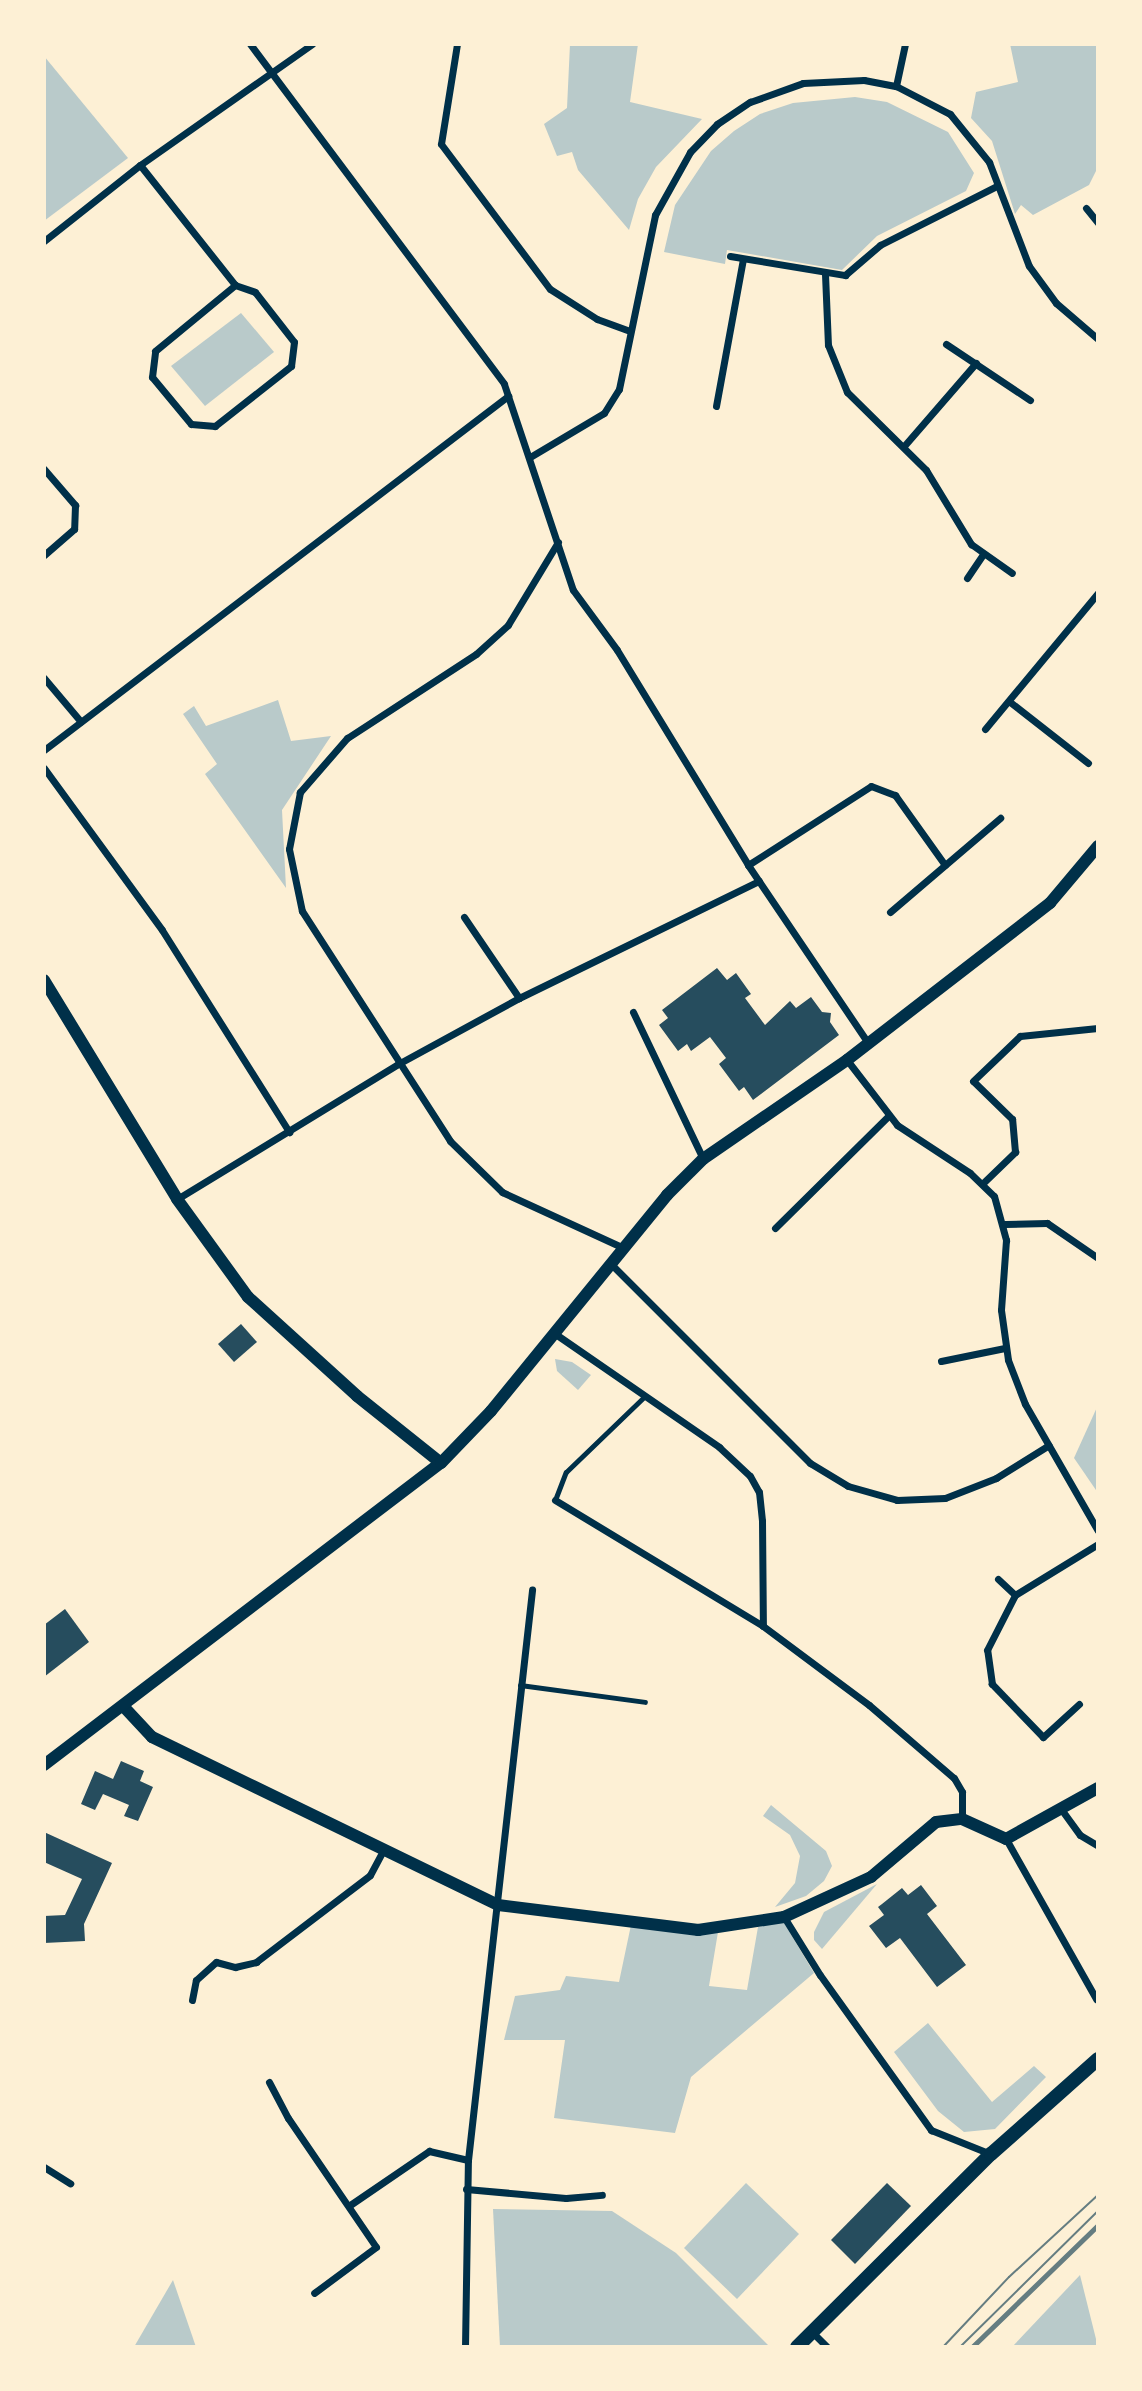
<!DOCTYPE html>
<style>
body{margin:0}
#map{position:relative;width:1142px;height:2391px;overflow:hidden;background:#fdf0d5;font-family:"Archivo Narrow",sans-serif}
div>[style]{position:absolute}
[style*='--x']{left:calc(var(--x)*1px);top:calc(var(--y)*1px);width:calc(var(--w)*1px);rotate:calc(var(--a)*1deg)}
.green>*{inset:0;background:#b9caca}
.building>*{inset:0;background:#264d5e}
.service>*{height:5px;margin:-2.5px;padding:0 2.5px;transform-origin:2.5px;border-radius:2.5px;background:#003049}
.minor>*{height:7px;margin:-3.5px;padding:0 3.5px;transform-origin:3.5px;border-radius:3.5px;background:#003049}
.tertiary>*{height:12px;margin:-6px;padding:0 6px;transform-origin:6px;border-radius:6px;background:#003049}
.secondary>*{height:14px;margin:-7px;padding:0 7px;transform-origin:7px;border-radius:7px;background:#003049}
.tram>*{height:2px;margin:-1px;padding:0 1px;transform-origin:1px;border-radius:1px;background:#657d81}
.rail>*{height:5px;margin:-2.5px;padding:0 2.5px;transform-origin:2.5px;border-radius:2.5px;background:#657d81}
span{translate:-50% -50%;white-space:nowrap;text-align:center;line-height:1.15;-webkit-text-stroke:7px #fdf0d5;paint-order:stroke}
.frame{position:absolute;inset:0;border:46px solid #fdf0d5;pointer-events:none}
</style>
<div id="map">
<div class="green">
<i style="clip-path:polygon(570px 44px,638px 44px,630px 102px,702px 119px,656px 167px,638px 199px,629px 230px,578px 170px,572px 152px,557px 156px,544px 124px,567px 108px)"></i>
<i style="clip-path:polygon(1010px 44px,1098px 44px,1098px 167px,1089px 185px,1033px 215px,1021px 205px,1015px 214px,992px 141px,971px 118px,976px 92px,1018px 82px)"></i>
<i style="clip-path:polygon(44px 56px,128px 158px,44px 221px)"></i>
<i style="clip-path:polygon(855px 97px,887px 102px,948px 132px,974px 173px,966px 191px,877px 236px,842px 270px,727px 250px,725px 264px,664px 252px,675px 205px,711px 151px,734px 131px,760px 114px,793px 103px)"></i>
<i style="clip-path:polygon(241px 313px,274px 352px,205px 406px,171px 366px)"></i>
<i style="clip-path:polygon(278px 700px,291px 741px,331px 736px,282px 810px,286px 888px,205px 774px,217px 764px,183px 714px,194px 706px,206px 726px)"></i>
<i style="clip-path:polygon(555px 1359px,572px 1362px,591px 1375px,578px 1390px,557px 1371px)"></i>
<i style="clip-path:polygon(1098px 1405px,1098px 1493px,1074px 1458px)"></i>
<i style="clip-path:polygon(771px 1805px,826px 1851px,832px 1866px,824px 1881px,806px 1896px,775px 1907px,795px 1883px,800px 1856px,790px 1835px,763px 1816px)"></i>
<i style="clip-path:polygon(877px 1884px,822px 1949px,814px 1940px,814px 1932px,824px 1912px)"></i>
<i style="clip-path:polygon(783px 1921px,814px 1973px,691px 2077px,675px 2133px,554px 2118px,565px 2040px,504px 2040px,515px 1996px,560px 1990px,566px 1976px,619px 1982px,631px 1925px,718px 1932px,709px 1986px,747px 1990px,758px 1927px)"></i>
<i style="clip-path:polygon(928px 2023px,992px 2102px,1034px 2066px,1046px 2077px,995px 2129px,964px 2132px,938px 2111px,894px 2052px)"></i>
<i style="clip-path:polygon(746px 2183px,799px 2234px,737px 2299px,684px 2248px)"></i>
<i style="clip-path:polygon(493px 2209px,612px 2211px,676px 2253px,770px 2347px,500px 2347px)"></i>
<i style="clip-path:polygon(1080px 2275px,1098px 2347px,1012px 2347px)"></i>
<i style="clip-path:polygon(173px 2280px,196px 2347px,134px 2347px)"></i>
</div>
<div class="building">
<i style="clip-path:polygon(717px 968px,727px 980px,736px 973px,751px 994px,745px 998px,765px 1025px,790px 1001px,796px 1008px,811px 997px,822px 1012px,831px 1013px,830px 1022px,839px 1035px,753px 1100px,744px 1087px,739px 1091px,719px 1064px,726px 1058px,710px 1037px,691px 1051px,687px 1044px,678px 1051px,659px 1025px,668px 1018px,662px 1010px)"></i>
<i style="clip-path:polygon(241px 1324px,257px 1342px,234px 1362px,218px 1344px)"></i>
<i style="clip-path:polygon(65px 1609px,89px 1642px,44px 1677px,44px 1625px)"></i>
<i style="clip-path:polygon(121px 1761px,144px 1771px,140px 1781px,153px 1787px,138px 1821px,124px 1816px,129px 1805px,103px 1794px,95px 1810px,81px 1804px,95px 1771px,113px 1779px)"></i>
<i style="clip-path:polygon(44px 1832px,112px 1863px,84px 1924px,85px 1941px,44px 1943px,44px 1916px,65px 1915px,82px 1879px,44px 1862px)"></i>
<i style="clip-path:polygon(921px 1885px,937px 1906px,927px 1914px,966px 1965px,937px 1987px,900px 1938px,886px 1948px,869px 1926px,884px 1915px,878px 1907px,882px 1904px,902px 1888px,908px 1895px)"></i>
<i style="clip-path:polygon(887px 2183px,911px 2206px,855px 2264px,831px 2240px)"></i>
</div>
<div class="service">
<i style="--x:555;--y:1500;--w:30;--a:-69"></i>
<i style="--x:566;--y:1472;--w:107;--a:-43.9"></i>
<i style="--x:520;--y:1685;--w:126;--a:7.7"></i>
</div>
<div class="minor">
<i style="--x:250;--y:44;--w:424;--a:53.2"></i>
<i style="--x:504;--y:384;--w:217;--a:71.5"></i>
<i style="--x:573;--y:590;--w:74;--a:53.7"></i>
<i style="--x:617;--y:650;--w:252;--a:58.6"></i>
<i style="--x:748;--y:865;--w:215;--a:56"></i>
<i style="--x:457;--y:44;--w:101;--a:99.1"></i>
<i style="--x:441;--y:144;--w:181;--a:53.1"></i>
<i style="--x:550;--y:289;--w:56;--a:32.6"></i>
<i style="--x:597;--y:319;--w:35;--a:20"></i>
<i style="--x:896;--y:86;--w:43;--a:-77.9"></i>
<i style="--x:140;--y:165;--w:153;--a:51.6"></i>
<i style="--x:235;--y:285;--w:21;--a:19"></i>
<i style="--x:255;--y:292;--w:63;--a:52"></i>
<i style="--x:294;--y:342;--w:24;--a:97"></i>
<i style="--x:291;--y:366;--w:97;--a:141.7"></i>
<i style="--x:215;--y:426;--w:24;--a:-175"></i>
<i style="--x:191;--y:424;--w:61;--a:-129.7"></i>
<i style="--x:152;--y:377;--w:26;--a:-83"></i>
<i style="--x:155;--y:351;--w:104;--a:-39.5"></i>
<i style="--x:1086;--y:208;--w:19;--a:51"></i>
<i style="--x:44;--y:241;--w:122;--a:-38.4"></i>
<i style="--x:140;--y:165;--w:210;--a:-35.1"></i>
<i style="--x:730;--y:256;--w:117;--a:9.4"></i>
<i style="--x:845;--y:275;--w:46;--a:-40.6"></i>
<i style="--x:880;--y:245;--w:131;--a:-26.8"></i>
<i style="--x:825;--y:274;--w:71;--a:87.6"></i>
<i style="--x:828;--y:345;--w:51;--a:68"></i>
<i style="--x:847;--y:392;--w:111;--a:44.6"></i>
<i style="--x:926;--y:470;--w:87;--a:58.7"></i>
<i style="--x:971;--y:544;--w:50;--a:35.3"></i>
<i style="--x:946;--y:344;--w:101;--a:33.7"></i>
<i style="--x:716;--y:406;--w:149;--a:-79.6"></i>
<i style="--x:904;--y:446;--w:110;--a:-49.1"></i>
<i style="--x:530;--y:457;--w:86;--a:-30.7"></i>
<i style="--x:604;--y:413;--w:28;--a:-58"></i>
<i style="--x:619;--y:389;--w:178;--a:-78.3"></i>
<i style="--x:655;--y:215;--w:72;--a:-60.9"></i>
<i style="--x:690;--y:152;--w:39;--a:-46"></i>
<i style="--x:717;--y:124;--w:40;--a:-34"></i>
<i style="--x:750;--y:102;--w:56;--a:-19.7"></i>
<i style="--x:803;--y:83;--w:61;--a:-2.8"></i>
<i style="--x:864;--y:80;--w:33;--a:11"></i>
<i style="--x:896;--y:86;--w:61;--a:27.4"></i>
<i style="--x:950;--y:114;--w:62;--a:50.9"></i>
<i style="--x:989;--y:162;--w:111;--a:69"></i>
<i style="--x:1029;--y:266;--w:46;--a:53.9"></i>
<i style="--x:1056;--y:303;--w:55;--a:40.6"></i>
<i style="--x:44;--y:469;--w:48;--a:49.3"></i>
<i style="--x:75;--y:505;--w:24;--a:92"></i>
<i style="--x:74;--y:529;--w:40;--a:139"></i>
<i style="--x:558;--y:542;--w:97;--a:121.1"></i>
<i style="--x:508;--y:625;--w:43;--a:137.8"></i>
<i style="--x:476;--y:654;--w:154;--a:146.9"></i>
<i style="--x:347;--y:738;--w:72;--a:131"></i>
<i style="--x:300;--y:792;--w:58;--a:100.9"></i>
<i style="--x:289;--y:849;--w:63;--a:78.2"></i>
<i style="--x:302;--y:911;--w:274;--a:57.2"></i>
<i style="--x:450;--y:1141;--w:73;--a:44.4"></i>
<i style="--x:502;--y:1192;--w:134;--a:24.7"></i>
<i style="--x:967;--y:578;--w:29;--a:-56"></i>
<i style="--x:44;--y:678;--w:57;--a:49.9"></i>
<i style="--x:1010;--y:702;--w:99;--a:38"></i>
<i style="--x:985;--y:729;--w:177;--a:-50.3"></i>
<i style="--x:44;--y:750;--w:584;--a:-37.34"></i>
<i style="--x:44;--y:768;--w:200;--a:53.9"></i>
<i style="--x:162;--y:930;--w:239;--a:57.8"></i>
<i style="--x:748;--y:865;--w:146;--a:-32.7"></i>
<i style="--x:871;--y:786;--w:26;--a:21"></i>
<i style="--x:895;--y:795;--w:86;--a:54.5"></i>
<i style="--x:890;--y:912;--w:145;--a:-40.5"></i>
<i style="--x:464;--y:917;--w:98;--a:55.8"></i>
<i style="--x:633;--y:1012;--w:163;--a:64.5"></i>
<i style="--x:847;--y:1060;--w:82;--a:52.4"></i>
<i style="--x:897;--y:1125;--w:87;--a:33.3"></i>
<i style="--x:970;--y:1173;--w:33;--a:44"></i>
<i style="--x:994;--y:1196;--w:46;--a:74.7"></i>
<i style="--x:1006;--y:1240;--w:70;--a:94.1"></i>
<i style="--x:1001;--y:1310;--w:50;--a:82"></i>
<i style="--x:1008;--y:1360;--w:47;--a:68.9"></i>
<i style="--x:1025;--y:1404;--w:146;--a:60.1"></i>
<i style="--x:983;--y:1183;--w:45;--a:-44.1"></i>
<i style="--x:1015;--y:1152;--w:33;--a:-95"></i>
<i style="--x:1012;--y:1119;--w:54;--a:-135.7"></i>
<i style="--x:973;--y:1081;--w:65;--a:-43.8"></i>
<i style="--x:1020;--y:1036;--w:78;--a:-5.9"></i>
<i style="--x:177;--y:1199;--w:259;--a:-31.4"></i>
<i style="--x:398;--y:1064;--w:138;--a:-28.6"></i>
<i style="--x:519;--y:998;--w:267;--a:-26"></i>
<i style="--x:1005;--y:1224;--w:42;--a:-1.4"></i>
<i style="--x:1047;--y:1223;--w:62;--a:34.5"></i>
<i style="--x:775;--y:1228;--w:159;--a:-44.7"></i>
<i style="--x:612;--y:1265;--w:280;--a:45"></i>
<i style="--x:810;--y:1463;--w:44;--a:31.2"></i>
<i style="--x:848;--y:1486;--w:51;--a:15.9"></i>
<i style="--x:897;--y:1500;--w:48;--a:-2.4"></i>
<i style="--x:945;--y:1498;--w:55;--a:-21.4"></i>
<i style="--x:996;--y:1478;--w:62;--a:-31.9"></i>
<i style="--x:554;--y:1333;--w:201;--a:34.6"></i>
<i style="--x:719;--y:1447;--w:42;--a:43.1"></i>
<i style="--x:750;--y:1476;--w:18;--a:61"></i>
<i style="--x:759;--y:1492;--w:29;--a:84"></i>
<i style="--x:762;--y:1521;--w:105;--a:89.5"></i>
<i style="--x:941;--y:1361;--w:65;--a:-11.5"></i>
<i style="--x:555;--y:1500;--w:243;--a:31.2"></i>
<i style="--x:763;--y:1626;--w:132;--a:36.7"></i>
<i style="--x:869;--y:1705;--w:112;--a:40.7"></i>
<i style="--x:954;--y:1778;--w:16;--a:60"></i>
<i style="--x:962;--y:1792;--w:27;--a:90"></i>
<i style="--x:998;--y:1579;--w:23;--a:43"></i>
<i style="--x:1079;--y:1704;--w:49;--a:137.5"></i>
<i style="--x:1043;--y:1737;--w:74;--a:-133.9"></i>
<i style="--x:992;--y:1684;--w:34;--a:-98"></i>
<i style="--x:987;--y:1650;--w:62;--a:-63"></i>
<i style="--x:1015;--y:1595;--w:97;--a:-31.6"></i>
<i style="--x:1061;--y:1809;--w:32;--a:54"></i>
<i style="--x:1080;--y:1835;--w:21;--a:31"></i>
<i style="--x:1006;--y:1839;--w:184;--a:60.6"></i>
<i style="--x:784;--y:1917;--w:68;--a:58.2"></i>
<i style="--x:820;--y:1975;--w:191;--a:54.4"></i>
<i style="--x:931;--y:2130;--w:65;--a:21.8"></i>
<i style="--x:192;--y:2000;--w:20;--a:-79"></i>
<i style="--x:196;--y:1980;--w:27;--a:-42"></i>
<i style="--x:216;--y:1962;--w:20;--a:15"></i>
<i style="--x:235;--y:1967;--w:22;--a:-13"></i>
<i style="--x:256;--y:1962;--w:143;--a:-37.3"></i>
<i style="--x:370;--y:1875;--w:26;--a:-62"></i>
<i style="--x:269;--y:2082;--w:41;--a:62.2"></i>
<i style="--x:288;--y:2118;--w:156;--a:55.7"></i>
<i style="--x:376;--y:2247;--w:77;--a:143.4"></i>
<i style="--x:44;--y:2167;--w:31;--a:32"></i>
<i style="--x:466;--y:2189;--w:100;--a:5.1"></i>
<i style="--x:566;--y:2198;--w:36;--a:-5"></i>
<i style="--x:350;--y:2205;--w:96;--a:-34.4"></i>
<i style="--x:429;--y:2151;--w:40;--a:13"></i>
<i style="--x:812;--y:2332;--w:21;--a:45"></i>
<i style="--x:465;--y:2347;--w:187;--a:-89.1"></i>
<i style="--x:468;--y:2160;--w:574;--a:-83.59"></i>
</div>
<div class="tertiary">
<i style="--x:44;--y:980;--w:256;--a:58.7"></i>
<i style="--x:177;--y:1199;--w:121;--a:54.1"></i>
<i style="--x:248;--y:1297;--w:147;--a:42.2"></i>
<i style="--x:357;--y:1396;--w:107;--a:38.6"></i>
<i style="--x:124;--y:1707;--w:41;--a:47"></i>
<i style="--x:152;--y:1737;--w:385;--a:25.9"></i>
<i style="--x:498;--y:1905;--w:202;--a:7.1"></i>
<i style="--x:698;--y:1930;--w:87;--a:-8.6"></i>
<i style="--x:784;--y:1917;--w:96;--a:-24.7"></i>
<i style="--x:871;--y:1877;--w:85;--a:-40.2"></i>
<i style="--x:936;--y:1822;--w:26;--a:-7"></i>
<i style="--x:962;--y:1819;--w:48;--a:24.4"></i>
<i style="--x:1006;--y:1839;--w:105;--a:-29"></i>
<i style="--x:44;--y:1765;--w:499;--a:-37.3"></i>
<i style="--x:441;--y:1463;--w:72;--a:-46.1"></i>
<i style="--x:491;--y:1411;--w:279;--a:-50.8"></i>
<i style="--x:667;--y:1195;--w:51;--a:-45"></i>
<i style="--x:703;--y:1159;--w:175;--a:-34.5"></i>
<i style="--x:847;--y:1060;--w:257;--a:-37.7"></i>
<i style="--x:1050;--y:903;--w:75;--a:-49.9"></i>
</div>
<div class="secondary">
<i style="--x:797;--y:2347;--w:274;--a:-44.9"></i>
<i style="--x:991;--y:2154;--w:143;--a:-41.6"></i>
</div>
<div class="tram">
<i style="--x:943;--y:2347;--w:96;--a:-46.7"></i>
<i style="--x:1009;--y:2277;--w:121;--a:-42.7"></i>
<i style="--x:960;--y:2347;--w:194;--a:-44.6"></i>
</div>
<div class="rail">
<i style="--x:972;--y:2347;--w:175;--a:-44.1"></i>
</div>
<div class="frame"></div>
</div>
